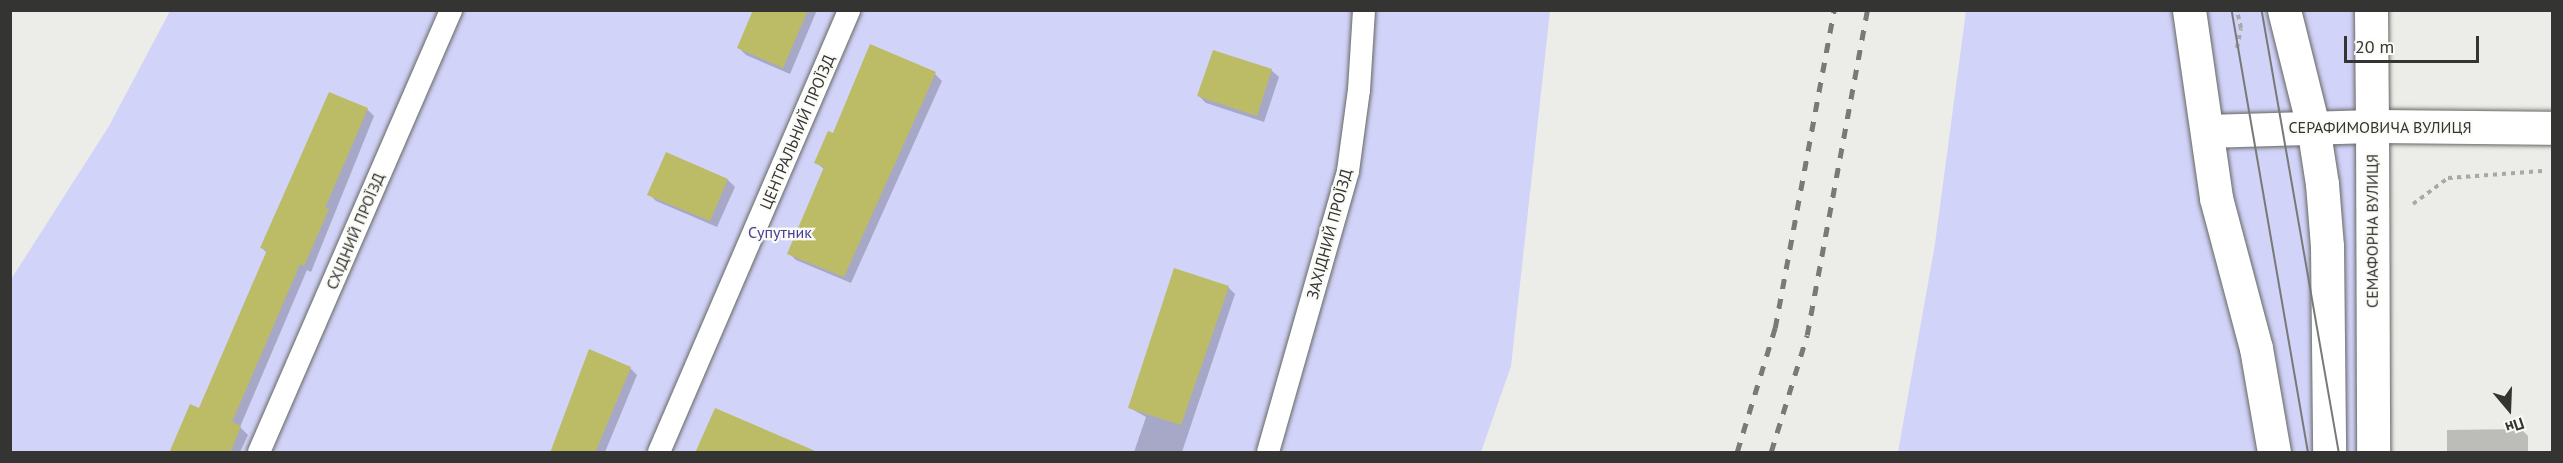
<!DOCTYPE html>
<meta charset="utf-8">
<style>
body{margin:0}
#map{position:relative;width:2563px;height:463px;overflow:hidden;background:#ecece8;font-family:"PT Sans",sans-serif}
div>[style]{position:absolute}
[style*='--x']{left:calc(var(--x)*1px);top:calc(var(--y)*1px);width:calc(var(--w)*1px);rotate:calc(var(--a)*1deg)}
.green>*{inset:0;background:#d1d3f9}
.shadow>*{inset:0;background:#0003}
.building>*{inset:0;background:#bdbc66}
.path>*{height:4px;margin-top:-2px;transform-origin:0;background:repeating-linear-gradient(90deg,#a8a8a5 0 4.5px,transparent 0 9px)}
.roads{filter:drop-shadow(0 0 2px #676763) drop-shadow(0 0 2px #676763)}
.service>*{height:22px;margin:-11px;padding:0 11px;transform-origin:11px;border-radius:11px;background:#fff}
.tertiary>*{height:33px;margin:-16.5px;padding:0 16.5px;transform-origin:16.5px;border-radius:16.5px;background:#fff}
.secondary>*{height:33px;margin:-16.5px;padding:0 16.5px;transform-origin:16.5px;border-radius:16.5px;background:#fff}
.tram>*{height:1.5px;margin:-0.75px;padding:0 0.75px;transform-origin:0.75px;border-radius:0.75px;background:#797977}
.rail>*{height:4.5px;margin-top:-2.25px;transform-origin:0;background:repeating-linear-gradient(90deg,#797977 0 10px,transparent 0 20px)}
span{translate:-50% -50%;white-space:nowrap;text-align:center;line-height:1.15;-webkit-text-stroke:4.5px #fafaf6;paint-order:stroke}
.street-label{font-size:16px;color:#343432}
.park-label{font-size:16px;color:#463d95}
.frame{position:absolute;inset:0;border:12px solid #343432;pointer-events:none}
.north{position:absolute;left:2479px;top:379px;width:60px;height:60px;-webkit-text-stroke:4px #fafaf6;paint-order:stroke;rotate:161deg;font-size:16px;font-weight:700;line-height:24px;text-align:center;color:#343432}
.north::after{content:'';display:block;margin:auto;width:21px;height:27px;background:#343432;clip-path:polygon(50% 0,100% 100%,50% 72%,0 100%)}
.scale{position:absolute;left:2344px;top:36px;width:135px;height:27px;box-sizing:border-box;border:3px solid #343432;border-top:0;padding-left:8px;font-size:18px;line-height:21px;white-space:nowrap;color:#343432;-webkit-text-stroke:4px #fafaf6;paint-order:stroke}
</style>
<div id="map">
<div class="green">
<i style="clip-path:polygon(170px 11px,1550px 11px,1511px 366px,1481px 452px,11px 452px,10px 281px,109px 126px)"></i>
<i style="clip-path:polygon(1966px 11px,2375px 11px,2388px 452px,1898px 452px,1935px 244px)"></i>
</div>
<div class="shadow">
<i style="clip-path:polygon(755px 10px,817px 10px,790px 74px,746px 55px,739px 48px)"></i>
<i style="clip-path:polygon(1271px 70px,1279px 77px,1264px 122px,1206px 103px,1199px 96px)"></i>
<i style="clip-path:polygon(935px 74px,942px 81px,851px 283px,796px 260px,789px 253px,825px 170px,816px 162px,833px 135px)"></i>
<i style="clip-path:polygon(367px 109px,374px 116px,311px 272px,307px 270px,240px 427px,248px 435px,240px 452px,180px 452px,267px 253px,262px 248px)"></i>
<i style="clip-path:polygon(728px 180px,735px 187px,717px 227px,656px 201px,649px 194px)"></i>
<i style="clip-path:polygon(1228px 287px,1235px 294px,1182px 452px,1134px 452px,1146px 417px,1130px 408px)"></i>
<i style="clip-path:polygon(630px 368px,637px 375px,605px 452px,550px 452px)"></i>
<i style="clip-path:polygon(2521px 429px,2528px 436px,2528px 452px,2447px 452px,2447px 430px)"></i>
</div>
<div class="building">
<i style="clip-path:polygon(753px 10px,808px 10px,783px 68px,737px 48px)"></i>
<i style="clip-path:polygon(870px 44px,936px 72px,844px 277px,787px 254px,824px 167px,814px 163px,828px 131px,833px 133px)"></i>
<i style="clip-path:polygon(1213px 50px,1272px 69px,1257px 116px,1197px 96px)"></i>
<i style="clip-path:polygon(329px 92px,368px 108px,325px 208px,329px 209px,304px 266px,300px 264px,232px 422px,241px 426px,230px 453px,169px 453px,190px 404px,199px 408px,267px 250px,260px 248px)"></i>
<i style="clip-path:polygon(666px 152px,728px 179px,710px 221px,647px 195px)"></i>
<i style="clip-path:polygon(1174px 268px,1229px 286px,1181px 425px,1128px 408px)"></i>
<i style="clip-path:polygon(589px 349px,631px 367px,595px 453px,550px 453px)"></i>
<i style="clip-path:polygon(715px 408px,820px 453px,695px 453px)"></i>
</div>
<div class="path">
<i style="--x:2237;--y:48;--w:20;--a:-79"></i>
<i style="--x:2241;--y:28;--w:18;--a:-103"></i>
<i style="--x:2413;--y:204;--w:44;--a:-36.6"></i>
<i style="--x:2448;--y:178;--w:96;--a:-4.2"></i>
</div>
<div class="roads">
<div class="service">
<i style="--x:259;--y:452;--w:482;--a:-66.5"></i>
<i style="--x:659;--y:452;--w:481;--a:-66.7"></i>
<i style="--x:1268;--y:452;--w:292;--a:-74.1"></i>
<i style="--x:1348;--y:171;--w:82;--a:-82.3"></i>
<i style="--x:1359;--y:90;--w:80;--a:-86.4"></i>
</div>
<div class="tertiary">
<i style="--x:2371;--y:10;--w:116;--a:89.5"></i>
<i style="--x:2372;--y:126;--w:180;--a:0.6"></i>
</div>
<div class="secondary">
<i style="--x:2189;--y:10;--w:190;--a:81.8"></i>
<i style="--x:2216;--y:198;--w:155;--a:75.1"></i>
<i style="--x:2256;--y:348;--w:106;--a:80.2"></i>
<i style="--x:2284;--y:10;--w:120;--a:76"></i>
<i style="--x:2313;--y:126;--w:59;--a:81.2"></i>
<i style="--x:2322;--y:184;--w:62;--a:85.4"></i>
<i style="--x:2327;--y:246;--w:206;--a:89.4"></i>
<i style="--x:2207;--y:131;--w:165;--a:-1.7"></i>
<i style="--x:2372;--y:126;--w:326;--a:89.8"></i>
</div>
</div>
<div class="tram">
<i style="--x:2232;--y:10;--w:448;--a:80.2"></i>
<i style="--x:2262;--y:10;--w:449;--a:80.1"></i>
</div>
<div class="rail">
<i style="--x:1737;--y:452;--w:130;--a:-73"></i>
<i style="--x:1775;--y:328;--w:323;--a:-79.5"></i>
<i style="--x:1771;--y:452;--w:122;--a:-72.9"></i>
<i style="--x:1807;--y:335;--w:330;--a:-79.5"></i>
</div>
<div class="street-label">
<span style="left:2380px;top:127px">СЕРАФИМОВИЧА ВУЛИЦЯ</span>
<span style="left:797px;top:132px;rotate:-67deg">ЦЕНТРАЛЬНИЙ ПРОЇЗД</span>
<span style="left:355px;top:231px;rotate:-67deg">СХІДНИЙ ПРОЇЗД</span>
<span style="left:2372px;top:231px;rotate:-90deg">СЕМАФОРНА ВУЛИЦЯ</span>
<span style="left:1329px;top:234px;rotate:-75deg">ЗАХІДНИЙ ПРОЇЗД</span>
</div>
<div class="park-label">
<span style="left:780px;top:232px">Супутник</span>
</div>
<div class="frame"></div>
<div class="north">Пн</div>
<div class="scale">20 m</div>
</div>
